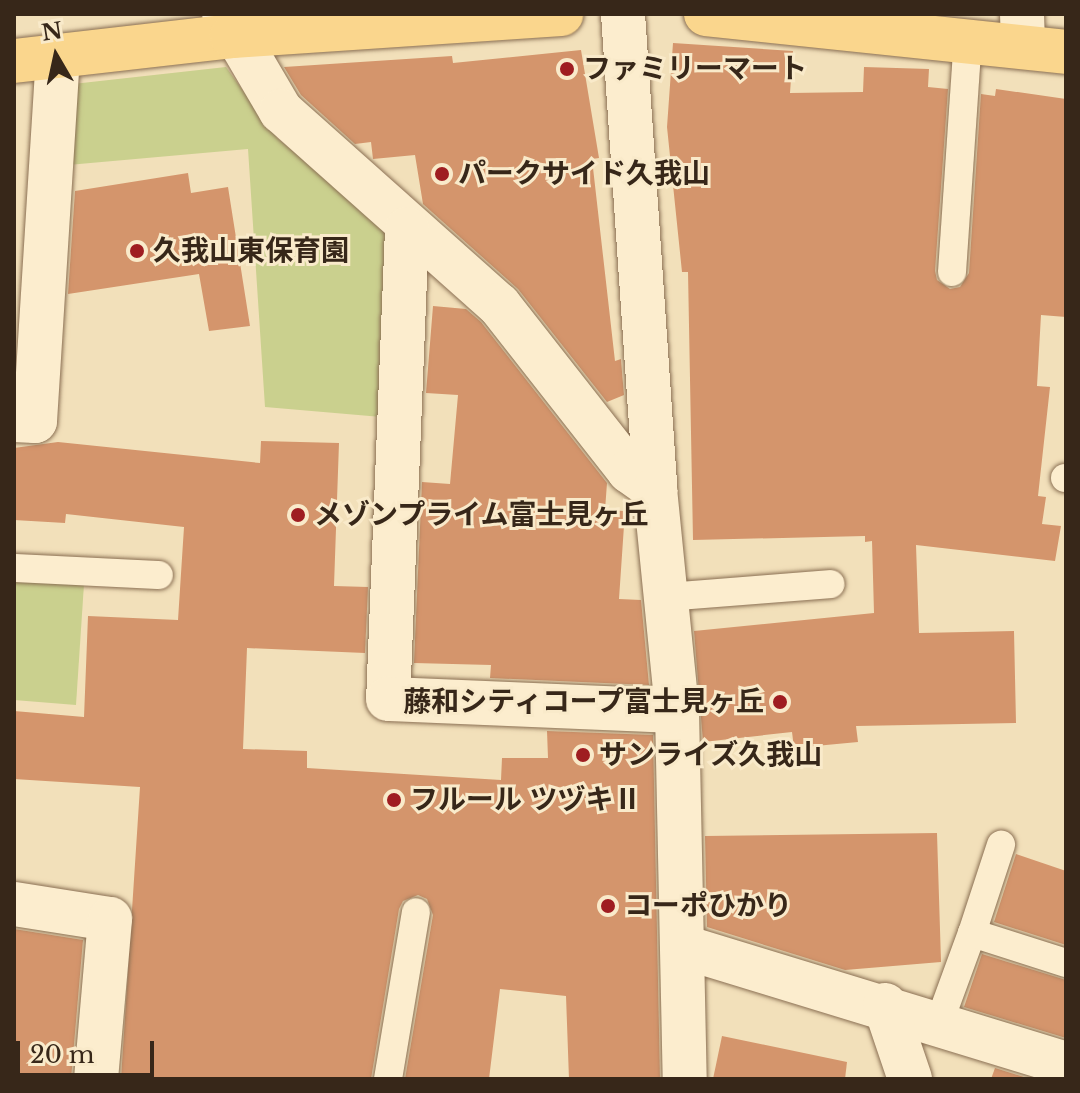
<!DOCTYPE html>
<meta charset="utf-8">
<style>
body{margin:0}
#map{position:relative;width:1080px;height:1093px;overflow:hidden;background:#f2e0ba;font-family:"Libre Baskerville","Noto Sans JP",serif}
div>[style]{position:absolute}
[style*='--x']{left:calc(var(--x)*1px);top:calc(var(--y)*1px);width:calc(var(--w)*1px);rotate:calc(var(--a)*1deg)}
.green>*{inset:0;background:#cad08e}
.building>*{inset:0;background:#d4956c}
.roads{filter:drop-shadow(0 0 2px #8a6f53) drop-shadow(0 0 2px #8a6f53)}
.lane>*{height:28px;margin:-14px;padding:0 14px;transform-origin:14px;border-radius:14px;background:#fcedce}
.street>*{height:44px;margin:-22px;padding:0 22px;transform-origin:22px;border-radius:22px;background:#fcedce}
.primary>*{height:44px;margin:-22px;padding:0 22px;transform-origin:22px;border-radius:22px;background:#fad68d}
.dots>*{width:22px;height:22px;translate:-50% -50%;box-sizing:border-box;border:4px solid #f9eaca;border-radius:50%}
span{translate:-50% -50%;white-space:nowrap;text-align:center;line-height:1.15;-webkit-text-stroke:6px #f9eaca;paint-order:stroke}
.poi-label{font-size:28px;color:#372719;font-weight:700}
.left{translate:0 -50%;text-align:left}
.right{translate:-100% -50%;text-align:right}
.frame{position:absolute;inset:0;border:16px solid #372719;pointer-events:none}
.north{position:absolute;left:16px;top:16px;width:80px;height:80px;-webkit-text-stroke:6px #f9eaca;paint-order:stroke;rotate:351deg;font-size:22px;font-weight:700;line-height:32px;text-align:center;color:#372719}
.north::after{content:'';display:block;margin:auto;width:28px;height:36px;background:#372719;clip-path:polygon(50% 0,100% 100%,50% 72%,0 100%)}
.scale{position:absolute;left:16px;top:1041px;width:138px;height:36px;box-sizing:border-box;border:4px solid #372719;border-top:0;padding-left:10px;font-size:24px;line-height:28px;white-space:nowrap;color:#372719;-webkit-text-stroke:6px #f9eaca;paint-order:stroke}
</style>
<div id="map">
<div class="green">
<i style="clip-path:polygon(226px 67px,277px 138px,399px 238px,393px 418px,265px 407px,248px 149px,68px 165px,73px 84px)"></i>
<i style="clip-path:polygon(14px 579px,84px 584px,76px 705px,14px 700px)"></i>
</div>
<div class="building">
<i style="clip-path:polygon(673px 43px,793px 51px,790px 93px,863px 92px,864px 67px,929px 69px,928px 87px,948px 89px,935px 271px,937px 280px,950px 289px,960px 287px,969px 273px,981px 94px,995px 96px,996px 89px,1066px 99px,1066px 317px,1041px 315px,1037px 386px,1050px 387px,1038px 496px,1046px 497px,1042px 524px,1061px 526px,1055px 561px,916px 545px,919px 633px,1014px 631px,1016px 723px,856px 726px,858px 742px,794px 748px,792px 732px,703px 742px,694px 631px,874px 613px,872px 541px,865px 542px,865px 536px,693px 540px,688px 272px,682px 272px,667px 127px)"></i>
<i style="clip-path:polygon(581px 50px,599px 158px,592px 159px,615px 361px,621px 359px,622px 372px,624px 395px,607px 402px,518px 289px,423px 204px,415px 155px,373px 159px,371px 142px,355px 144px,301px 95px,284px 67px,452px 56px,453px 63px)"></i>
<i style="clip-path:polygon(188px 173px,191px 193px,228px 187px,250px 326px,209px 331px,199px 274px,68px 294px,75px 191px)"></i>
<i style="clip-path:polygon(433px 306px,466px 309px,481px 322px,607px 483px,605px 510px,625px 511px,619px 599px,641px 600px,649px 685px,490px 678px,491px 665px,414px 663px,422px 482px,450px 484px,458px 395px,426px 393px)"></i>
<i style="clip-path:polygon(261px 441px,339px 443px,334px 586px,368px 587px,365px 653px,247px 648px,243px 749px,307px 751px,307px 768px,501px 780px,502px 758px,548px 758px,547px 731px,653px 735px,660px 1079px,569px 1079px,566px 996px,500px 989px,489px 1079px,405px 1079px,433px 915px,427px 899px,418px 895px,403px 901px,399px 909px,371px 1079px,121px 1079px,140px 787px,14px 779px,14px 711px,84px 717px,88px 616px,178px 620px,184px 527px,66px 514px,65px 523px,14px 520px,14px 448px,58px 442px,260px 463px)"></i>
<i style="clip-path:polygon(937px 833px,941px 962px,845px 970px,707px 927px,705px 836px)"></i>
<i style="clip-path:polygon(1016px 854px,1066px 871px,1066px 945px,994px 922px)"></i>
<i style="clip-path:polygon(14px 929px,83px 940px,71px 1079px,14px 1079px)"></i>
<i style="clip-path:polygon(982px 954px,1066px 980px,1066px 1038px,964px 1007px)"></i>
<i style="clip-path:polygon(722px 1036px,847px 1062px,845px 1079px,713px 1079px)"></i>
<i style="clip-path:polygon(995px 1068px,1030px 1079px,991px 1079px)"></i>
</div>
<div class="roads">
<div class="lane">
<i style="--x:952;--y:272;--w:234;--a:-86.1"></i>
<i style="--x:1065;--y:478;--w:1;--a:0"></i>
<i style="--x:14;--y:568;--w:145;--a:2.8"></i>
<i style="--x:666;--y:597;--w:165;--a:-4.5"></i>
<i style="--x:972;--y:933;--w:93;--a:-71.8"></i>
<i style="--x:939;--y:1023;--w:96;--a:-69.9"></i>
<i style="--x:972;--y:933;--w:99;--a:17.7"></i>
<i style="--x:388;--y:1079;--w:169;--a:-80.5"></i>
</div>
<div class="street">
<i style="--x:224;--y:14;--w:113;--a:59.6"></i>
<i style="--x:281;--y:111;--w:292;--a:41.7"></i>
<i style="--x:499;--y:305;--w:211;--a:51.9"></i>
<i style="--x:629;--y:471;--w:32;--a:35"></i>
<i style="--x:623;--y:14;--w:476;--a:86.1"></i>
<i style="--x:655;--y:489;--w:223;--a:84.3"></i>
<i style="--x:677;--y:711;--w:368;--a:88.8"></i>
<i style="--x:1022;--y:14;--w:33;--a:88"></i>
<i style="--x:407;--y:229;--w:470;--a:92.3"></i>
<i style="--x:388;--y:699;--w:289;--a:2.4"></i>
<i style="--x:14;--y:420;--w:21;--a:3"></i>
<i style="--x:35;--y:421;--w:366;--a:-86.4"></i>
<i style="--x:14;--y:904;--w:97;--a:8.9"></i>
<i style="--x:110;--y:919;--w:161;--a:95"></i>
<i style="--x:684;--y:947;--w:400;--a:17"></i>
<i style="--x:885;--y:1005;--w:78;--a:71.3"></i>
</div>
<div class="primary">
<i style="--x:706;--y:14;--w:362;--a:6"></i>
<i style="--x:14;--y:61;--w:219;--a:-6.5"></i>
<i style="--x:232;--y:36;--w:330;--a:-3.8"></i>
</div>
</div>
<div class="dots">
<i style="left:567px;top:69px;background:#9f1d21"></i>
<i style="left:442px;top:174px;background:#9f1d21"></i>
<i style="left:137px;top:251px;background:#9f1d21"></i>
<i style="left:298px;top:515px;background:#9f1d21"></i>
<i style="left:780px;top:702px;background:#9f1d21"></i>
<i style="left:583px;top:755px;background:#9f1d21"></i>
<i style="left:394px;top:800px;background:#9f1d21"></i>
<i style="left:608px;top:906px;background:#9f1d21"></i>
</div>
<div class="poi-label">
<span class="left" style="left:583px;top:69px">ファミリーマート</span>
<span class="left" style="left:458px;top:174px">パークサイド久我山</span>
<span class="left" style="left:153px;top:251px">久我山東保育園</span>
<span class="left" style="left:314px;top:515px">メゾンプライム富士見ヶ丘</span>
<span class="right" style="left:764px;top:702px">藤和シティコープ富士見ヶ丘</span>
<span class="left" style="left:599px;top:755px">サンライズ久我山</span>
<span class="left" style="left:410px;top:800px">フルール ツヅキⅡ</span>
<span class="left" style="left:624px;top:906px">コーポひかり</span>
</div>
<div class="frame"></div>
<div class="north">N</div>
<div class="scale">20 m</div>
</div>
